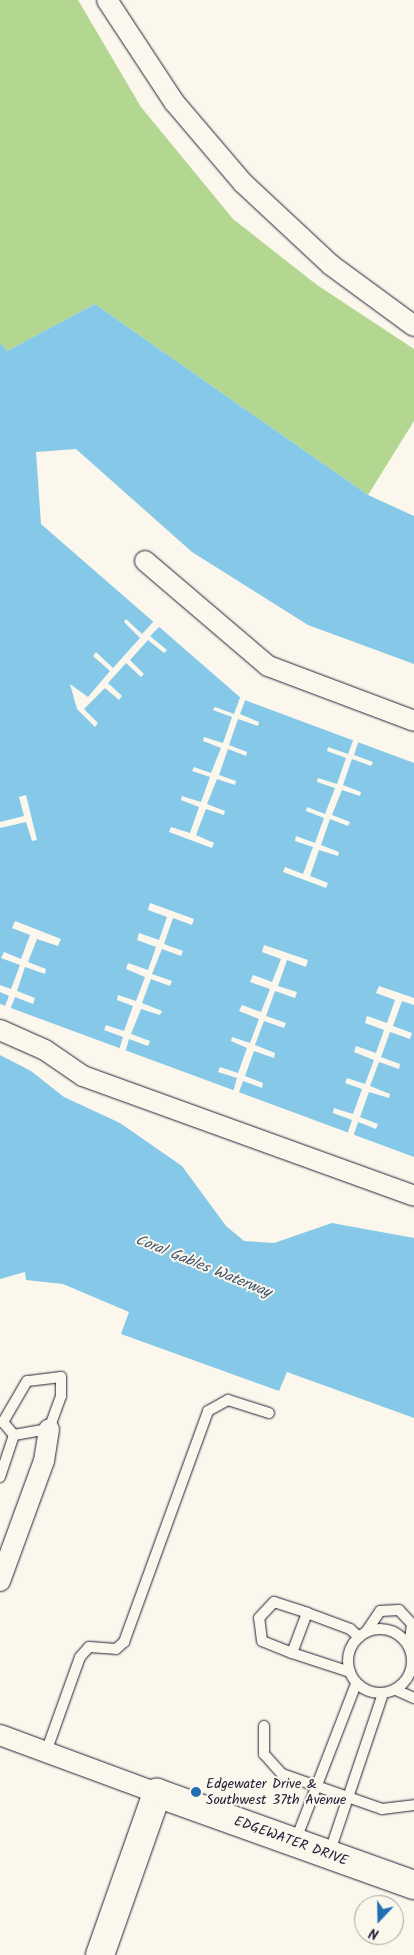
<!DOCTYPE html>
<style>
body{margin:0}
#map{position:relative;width:414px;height:1955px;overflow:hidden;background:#fbf7ec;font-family:Kalam,sans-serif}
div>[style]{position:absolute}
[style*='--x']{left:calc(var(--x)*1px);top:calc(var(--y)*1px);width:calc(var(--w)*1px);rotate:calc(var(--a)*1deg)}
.green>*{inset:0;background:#b3d691}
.water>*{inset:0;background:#86c8e7}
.pier>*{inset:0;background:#fbf7ec}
.roads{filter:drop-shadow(0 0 1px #22223b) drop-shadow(0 0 1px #22223b)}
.lane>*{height:10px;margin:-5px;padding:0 5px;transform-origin:5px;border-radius:5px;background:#fbf7ec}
.lane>.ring{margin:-5px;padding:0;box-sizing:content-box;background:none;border:10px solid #fbf7ec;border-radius:50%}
.street>*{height:20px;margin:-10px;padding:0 10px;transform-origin:10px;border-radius:10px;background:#fbf7ec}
.secondary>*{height:28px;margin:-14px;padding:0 14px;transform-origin:14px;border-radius:14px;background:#fbf7ec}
.dots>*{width:14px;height:14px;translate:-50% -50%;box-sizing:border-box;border:2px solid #fbf7ec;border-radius:50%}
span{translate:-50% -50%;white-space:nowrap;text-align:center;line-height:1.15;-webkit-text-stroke:4px #fbf7ec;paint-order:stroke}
.poi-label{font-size:14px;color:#22223b}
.left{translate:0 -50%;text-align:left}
.street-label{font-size:14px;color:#22223b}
.water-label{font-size:15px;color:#40546f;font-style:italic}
.north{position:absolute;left:354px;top:1895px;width:50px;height:50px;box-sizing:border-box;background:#fbf7ec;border:1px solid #a4a2a5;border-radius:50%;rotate:201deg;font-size:14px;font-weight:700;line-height:20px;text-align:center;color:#22223b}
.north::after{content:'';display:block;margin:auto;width:18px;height:22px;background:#1f6fb2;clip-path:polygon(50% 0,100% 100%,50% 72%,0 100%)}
</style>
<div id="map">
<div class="green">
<i style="clip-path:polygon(0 0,78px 0,141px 107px,233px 219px,317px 285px,414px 349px,414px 421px,368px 495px,95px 304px,7px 351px,0 343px)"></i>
</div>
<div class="water">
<i style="clip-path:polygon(95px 304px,368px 495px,414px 516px,414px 664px,308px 625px,192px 552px,76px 449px,36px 452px,41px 524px,242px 699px,414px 763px,414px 1157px,0 1004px,0 343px,7px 351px)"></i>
<i style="clip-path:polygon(0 1055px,31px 1071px,64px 1097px,120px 1123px,182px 1166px,226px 1226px,244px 1241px,274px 1243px,332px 1223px,414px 1238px,414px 1418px,287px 1372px,279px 1391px,121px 1334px,129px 1312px,63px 1284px,26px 1280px,25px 1272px,0 1279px)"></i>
</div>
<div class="pier">
<i style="clip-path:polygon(126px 619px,142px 634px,155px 620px,161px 625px,150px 636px,167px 650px,164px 653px,148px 640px,130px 660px,144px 674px,141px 677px,126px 663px,108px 683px,122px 696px,119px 700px,105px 688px,84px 709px,98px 723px,95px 727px,77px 709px,70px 684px,88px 697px,110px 671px,93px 656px,96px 652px,113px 668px,140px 638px,124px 622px)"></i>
<i style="clip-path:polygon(241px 695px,246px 698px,240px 714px,259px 722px,258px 726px,238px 719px,229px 745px,247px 752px,246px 756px,228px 749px,219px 775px,236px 781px,235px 785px,217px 779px,207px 804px,225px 811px,224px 815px,206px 809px,196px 835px,214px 843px,212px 848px,169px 832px,171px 827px,190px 833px,199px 807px,181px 800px,182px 796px,201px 802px,210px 777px,192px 771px,194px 767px,211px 773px,221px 748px,203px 741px,204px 737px,223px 743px,232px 717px,213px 710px,215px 707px,234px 714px)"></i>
<i style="clip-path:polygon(354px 738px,359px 740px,354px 755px,373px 762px,371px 766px,352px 759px,343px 785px,361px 792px,360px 796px,342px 790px,332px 815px,350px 822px,348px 826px,330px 819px,321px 845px,339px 852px,338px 856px,319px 850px,310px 876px,328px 883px,326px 888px,283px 872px,285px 867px,303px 874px,313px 847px,295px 841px,296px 836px,315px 843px,324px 818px,306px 811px,307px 807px,325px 814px,335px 788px,317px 782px,318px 778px,337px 784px,346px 758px,327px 751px,328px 747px,348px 754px)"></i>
<i style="clip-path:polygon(26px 795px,37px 840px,32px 841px,26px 822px,0 828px,0 822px,24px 816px,19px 797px)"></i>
<i style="clip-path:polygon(150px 903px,194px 919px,192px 925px,173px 918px,164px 944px,183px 951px,181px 956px,162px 949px,152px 974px,172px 981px,170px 986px,151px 979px,142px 1003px,162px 1011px,160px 1015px,141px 1009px,131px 1034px,150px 1041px,148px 1046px,129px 1039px,125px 1053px,119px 1050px,123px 1037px,104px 1030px,106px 1025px,124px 1031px,133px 1006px,117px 1000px,118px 995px,136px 1001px,145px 977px,126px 969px,128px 963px,148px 970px,156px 947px,137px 940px,139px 933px,159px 940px,167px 917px,148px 910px)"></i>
<i style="clip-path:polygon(15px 921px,61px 939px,58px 946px,37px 939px,28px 962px,46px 969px,45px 974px,25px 967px,17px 991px,35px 998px,33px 1004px,15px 997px,10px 1010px,4px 1008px,9px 996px,0 992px,0 985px,11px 989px,20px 965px,1px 958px,4px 952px,21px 959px,30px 935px,12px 928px)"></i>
<i style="clip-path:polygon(264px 945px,308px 960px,306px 967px,287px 960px,278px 986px,297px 992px,295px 998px,275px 991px,266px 1016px,286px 1023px,284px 1028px,264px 1021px,255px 1045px,275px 1053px,274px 1058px,254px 1051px,245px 1076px,263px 1083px,262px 1088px,243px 1081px,238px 1095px,233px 1092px,237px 1078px,218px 1072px,220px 1067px,238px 1073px,247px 1048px,231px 1041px,232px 1037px,250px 1043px,259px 1019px,239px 1011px,242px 1005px,261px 1012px,270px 989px,250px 982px,253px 975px,272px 982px,281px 959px,262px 952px)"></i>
<i style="clip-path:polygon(379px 986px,414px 998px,414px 1005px,402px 1001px,393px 1026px,412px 1033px,410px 1039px,390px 1032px,381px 1057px,400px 1064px,399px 1069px,379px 1062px,370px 1086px,390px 1094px,389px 1098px,369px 1092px,360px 1117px,378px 1124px,376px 1129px,358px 1122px,353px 1137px,347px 1135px,352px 1120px,333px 1113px,334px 1108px,353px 1114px,362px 1089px,345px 1083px,347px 1078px,365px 1084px,374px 1060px,354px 1052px,356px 1046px,376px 1053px,384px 1030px,365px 1023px,367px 1016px,387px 1023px,395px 1000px,376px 993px)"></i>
</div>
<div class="roads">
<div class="lane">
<i style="--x:0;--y:1477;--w:44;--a:-71.6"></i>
<i style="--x:14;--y:1435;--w:36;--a:-10"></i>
<i style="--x:49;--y:1429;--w:35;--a:-70"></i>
<i style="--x:61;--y:1396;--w:19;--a:-90"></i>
<i style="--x:61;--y:1377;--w:34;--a:173"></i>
<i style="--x:27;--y:1381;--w:48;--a:120.3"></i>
<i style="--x:3;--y:1422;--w:17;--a:50"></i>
<i class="ring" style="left:348px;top:1629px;width:54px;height:54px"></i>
<i style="--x:366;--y:1632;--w:25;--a:-56"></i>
<i style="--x:380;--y:1611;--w:19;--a:-3"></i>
<i style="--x:399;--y:1610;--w:19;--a:47"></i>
<i style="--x:412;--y:1624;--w:23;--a:97"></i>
<i style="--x:292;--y:1653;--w:32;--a:-158"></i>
<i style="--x:262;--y:1641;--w:23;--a:-97"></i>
<i style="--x:259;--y:1618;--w:22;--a:-47"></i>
<i style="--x:274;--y:1602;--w:35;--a:18"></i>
<i style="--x:350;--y:1672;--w:61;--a:-161.9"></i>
<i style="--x:292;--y:1653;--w:43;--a:-69.4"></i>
<i style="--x:307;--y:1613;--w:46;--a:20.4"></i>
<i style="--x:350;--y:1629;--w:12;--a:42"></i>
<i style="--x:396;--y:1690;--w:20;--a:24"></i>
<i style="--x:264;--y:1726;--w:28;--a:90"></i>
<i style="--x:264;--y:1754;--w:27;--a:48"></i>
<i style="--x:282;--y:1774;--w:106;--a:19.3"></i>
<i style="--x:382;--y:1809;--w:32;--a:-7"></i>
<i style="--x:46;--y:1752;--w:101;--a:-70.3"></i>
<i style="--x:80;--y:1657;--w:13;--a:-48"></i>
<i style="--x:89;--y:1647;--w:27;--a:4"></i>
<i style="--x:116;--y:1649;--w:11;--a:-41"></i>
<i style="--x:124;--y:1642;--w:246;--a:-70"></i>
<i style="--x:208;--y:1411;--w:23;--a:-29"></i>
<i style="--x:228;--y:1400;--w:43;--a:17.6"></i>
<i style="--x:295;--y:1842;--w:169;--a:-68.9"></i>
<i style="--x:329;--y:1854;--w:169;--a:-71.4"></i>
</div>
<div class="street">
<i style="--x:107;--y:0;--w:122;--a:56.7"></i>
<i style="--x:174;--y:102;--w:106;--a:49.6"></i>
<i style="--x:243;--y:183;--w:120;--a:43"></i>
<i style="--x:331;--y:265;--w:103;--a:36.3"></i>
<i style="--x:145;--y:561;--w:162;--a:40.5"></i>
<i style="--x:268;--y:666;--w:156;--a:20.6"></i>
<i style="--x:0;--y:1030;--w:49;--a:24"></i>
<i style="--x:45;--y:1050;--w:46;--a:34.4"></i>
<i style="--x:83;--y:1076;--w:352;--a:19.9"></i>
<i style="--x:0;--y:1581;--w:128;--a:-69.9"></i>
<i style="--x:44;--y:1461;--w:32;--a:-81"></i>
<i style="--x:0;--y:1735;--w:167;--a:20.3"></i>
</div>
<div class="secondary">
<i style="--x:100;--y:1955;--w:172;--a:-70.6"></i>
<i style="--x:157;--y:1793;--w:273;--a:19.7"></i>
</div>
</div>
<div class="dots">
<i style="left:196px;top:1792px;background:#1f6fb2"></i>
</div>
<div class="poi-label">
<span class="left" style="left:206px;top:1792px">Edgewater Drive &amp;<br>Southwest 37th Avenue</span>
</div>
<div class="street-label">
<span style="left:291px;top:1841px;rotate:20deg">EDGEWATER DRIVE</span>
</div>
<div class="water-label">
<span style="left:203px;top:1267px;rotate:22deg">Coral Gables Waterway</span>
</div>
<div class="north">N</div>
</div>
